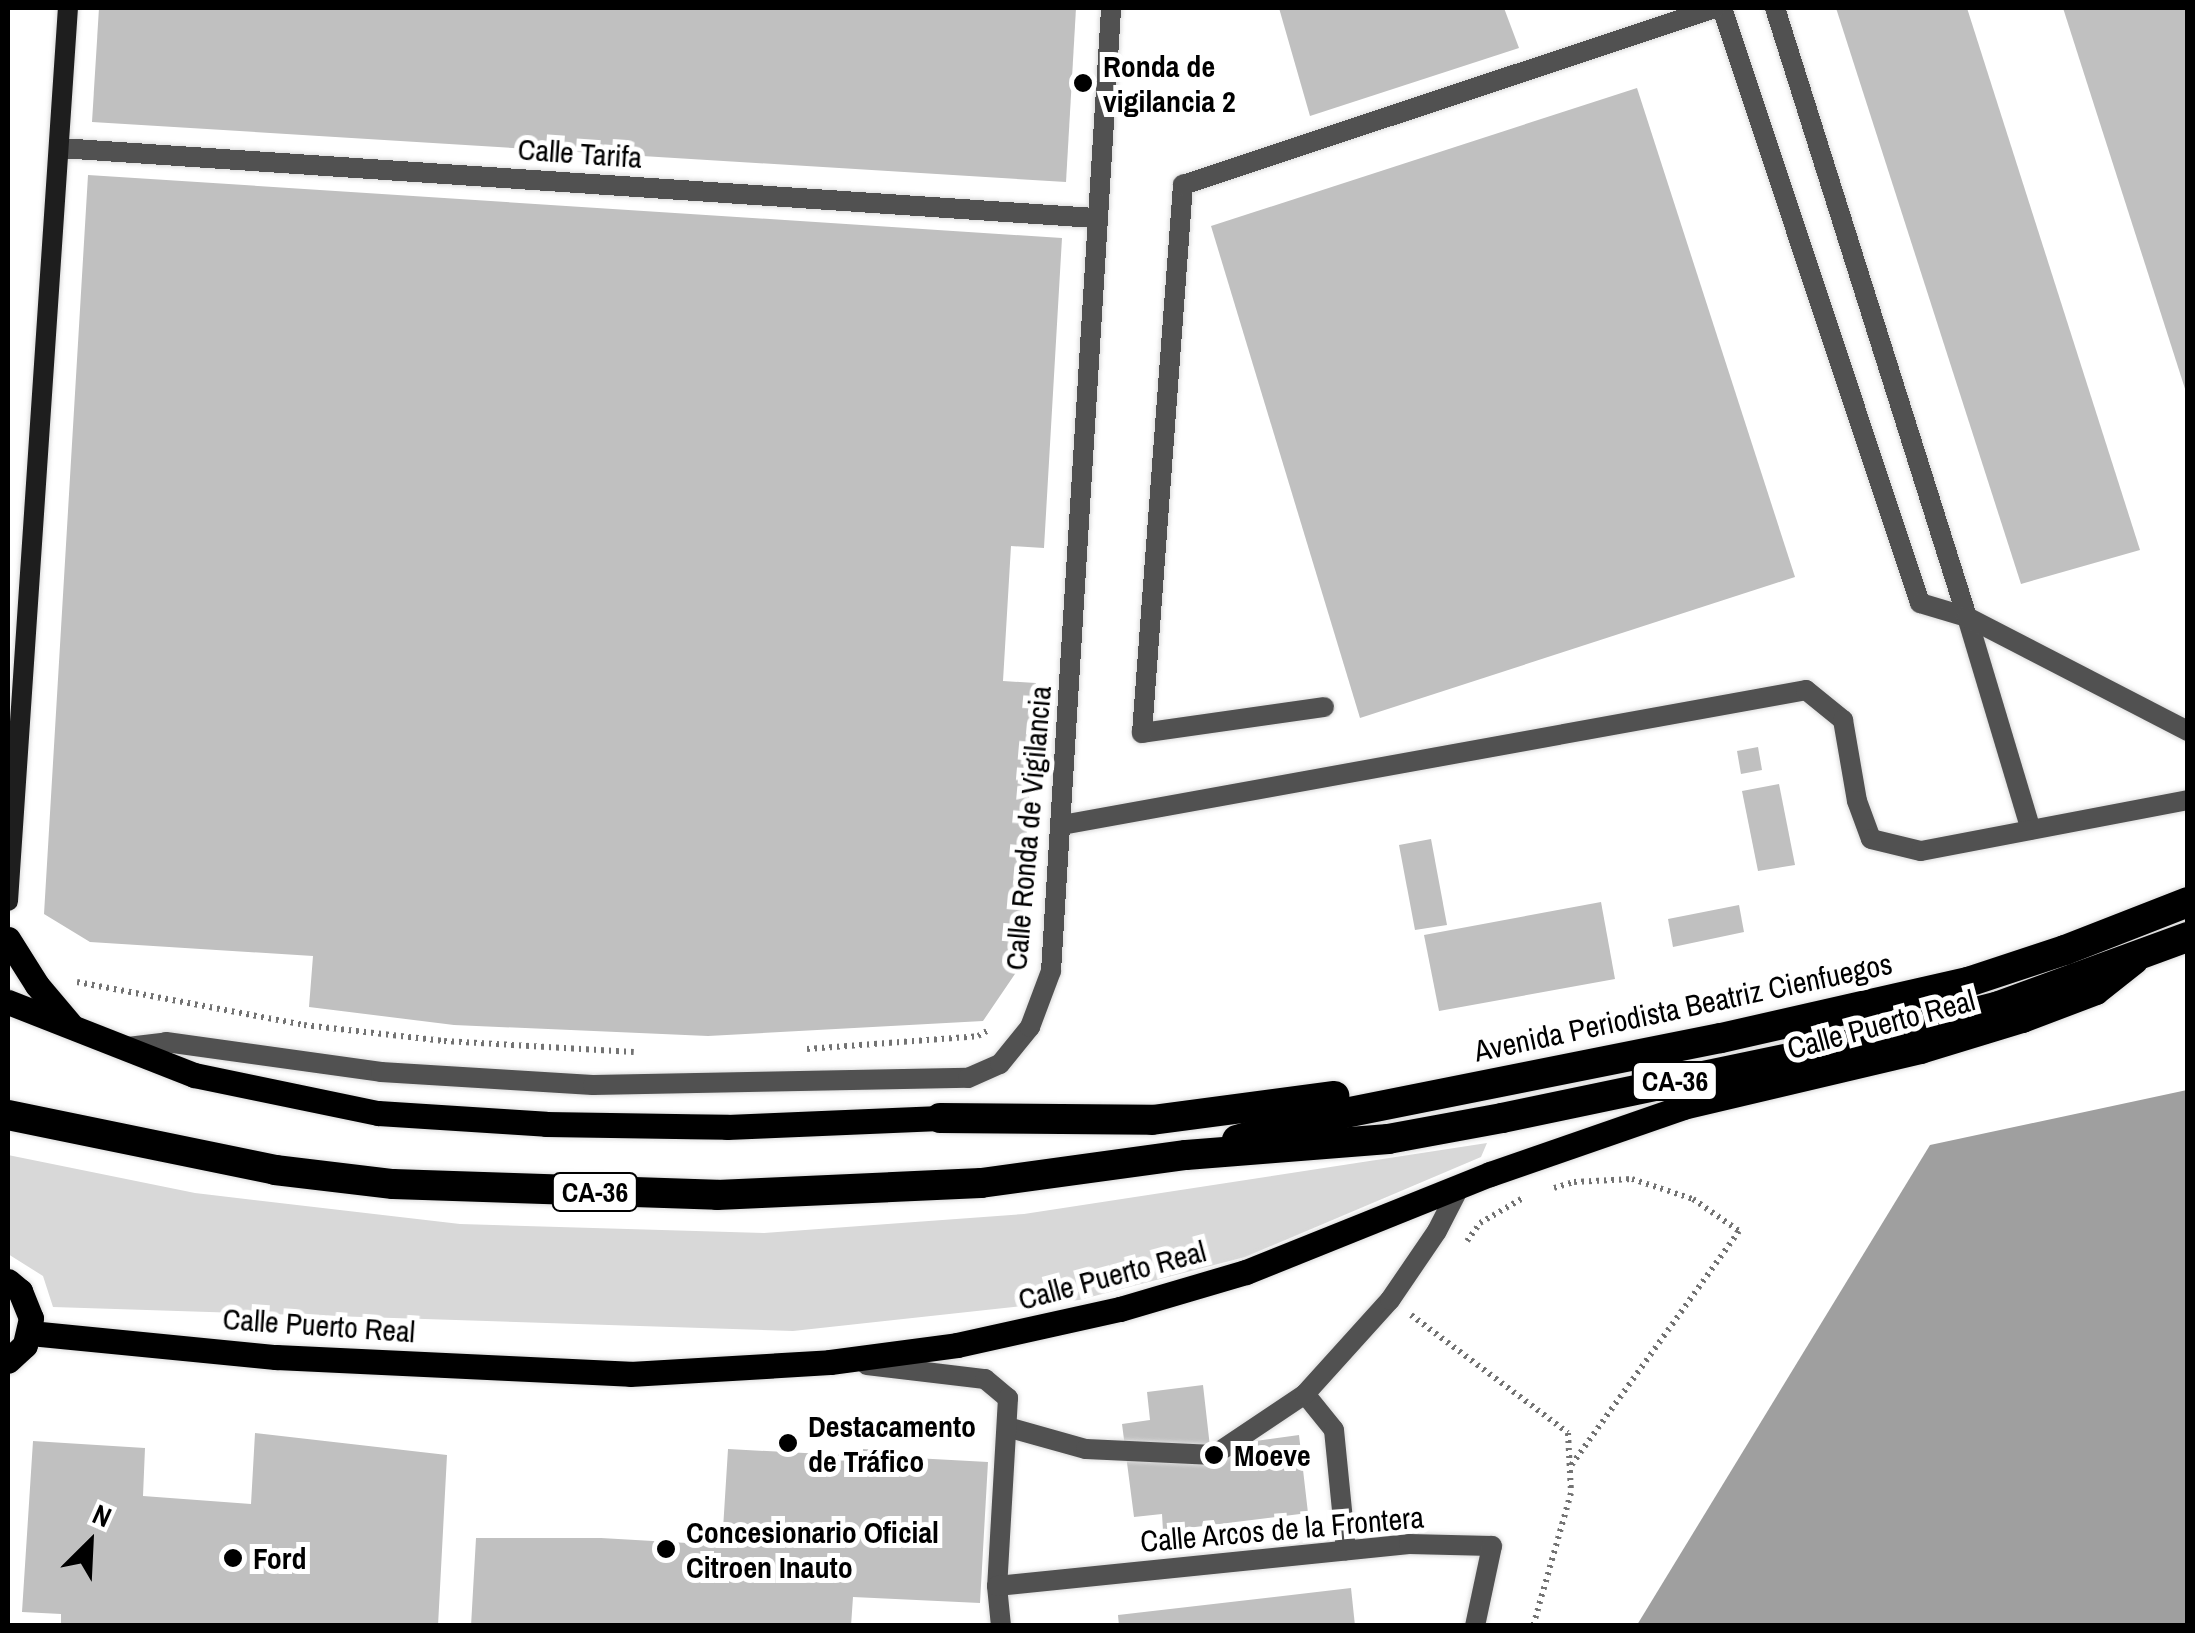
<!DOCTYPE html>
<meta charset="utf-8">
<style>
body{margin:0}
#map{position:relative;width:2195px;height:1633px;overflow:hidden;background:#fff;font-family:"Archivo Narrow",sans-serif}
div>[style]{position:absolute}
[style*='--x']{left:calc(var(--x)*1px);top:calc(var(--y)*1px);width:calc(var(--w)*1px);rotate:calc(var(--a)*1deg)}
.green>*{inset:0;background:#d8d8d8}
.water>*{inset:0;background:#9f9f9f}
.building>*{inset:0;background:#c0c0c0}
.path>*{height:6px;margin-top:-3px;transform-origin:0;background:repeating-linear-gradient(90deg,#737373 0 2.5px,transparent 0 7.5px)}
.roads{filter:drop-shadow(0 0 2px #dbdbdb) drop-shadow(0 0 2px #dbdbdb)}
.lane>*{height:20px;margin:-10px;padding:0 10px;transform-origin:10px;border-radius:10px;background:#515151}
.street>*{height:20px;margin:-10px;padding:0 10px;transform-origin:10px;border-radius:10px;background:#515151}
.secondary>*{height:20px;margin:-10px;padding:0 10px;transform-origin:10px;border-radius:10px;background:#1e1e1e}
.primary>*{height:25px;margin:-12.5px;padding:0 12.5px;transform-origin:12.5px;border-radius:12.5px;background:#000}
.highway>*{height:30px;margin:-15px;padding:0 15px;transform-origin:15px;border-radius:15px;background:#000}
.dots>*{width:28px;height:28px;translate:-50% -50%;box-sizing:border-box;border:5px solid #fff;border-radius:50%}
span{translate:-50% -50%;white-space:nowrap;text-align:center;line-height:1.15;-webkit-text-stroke:10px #fff;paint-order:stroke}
.shield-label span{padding:2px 8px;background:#fff;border:2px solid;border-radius:8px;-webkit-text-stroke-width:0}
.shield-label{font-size:28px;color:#000;font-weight:700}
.poi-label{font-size:30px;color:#000;font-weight:700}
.left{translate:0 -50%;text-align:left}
.street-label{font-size:30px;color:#000}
.frame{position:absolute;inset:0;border:10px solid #000;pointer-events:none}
.north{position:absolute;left:40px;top:1493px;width:100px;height:100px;-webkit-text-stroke:8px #fff;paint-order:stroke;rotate:24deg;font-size:28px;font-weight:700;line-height:40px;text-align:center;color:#000}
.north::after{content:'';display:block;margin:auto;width:35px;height:45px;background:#000;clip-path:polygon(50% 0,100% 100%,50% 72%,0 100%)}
</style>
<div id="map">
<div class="green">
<i style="clip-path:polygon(1487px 1143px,1481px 1157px,1245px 1257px,1079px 1300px,793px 1331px,53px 1307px,43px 1276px,8px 1254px,8px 1155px,195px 1193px,460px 1224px,764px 1233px,1024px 1214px)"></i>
</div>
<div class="water">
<i style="clip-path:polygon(2187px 1090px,2187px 1625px,1637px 1625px,1930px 1145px)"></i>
</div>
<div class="building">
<i style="clip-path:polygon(99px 8px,1076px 8px,1066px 182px,92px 122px)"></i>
<i style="clip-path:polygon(1279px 8px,1504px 8px,1519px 48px,1310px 116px)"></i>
<i style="clip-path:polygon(1836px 8px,1967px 8px,2140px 550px,2021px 584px)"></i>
<i style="clip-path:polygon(2063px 8px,2188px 8px,2188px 395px,2187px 395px)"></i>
<i style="clip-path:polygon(1637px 88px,1795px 577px,1360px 718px,1211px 226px)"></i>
<i style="clip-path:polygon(88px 175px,1062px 238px,1044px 548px,1011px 546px,1003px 681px,1036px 683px,1019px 968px,983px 1021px,708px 1036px,454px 1025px,309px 1007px,313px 956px,90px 942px,44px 914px)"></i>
<i style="clip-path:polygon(1758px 747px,1762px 770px,1741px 774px,1737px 751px)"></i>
<i style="clip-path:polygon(1779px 784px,1795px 865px,1758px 871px,1742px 791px)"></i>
<i style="clip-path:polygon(1431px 839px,1447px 925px,1415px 930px,1399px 845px)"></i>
<i style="clip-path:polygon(1601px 902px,1615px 979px,1439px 1011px,1424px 935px)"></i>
<i style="clip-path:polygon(1739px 905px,1744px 932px,1673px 947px,1668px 919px)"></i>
<i style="clip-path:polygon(1203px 1385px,1210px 1447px,1299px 1435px,1308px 1513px,1163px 1531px,1162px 1514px,1134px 1517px,1122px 1424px,1150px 1420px,1147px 1392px)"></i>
<i style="clip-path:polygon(255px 1433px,447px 1455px,438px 1626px,61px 1626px,61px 1614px,22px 1612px,33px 1441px,145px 1448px,143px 1496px,251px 1504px)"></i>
<i style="clip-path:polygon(728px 1449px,862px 1456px,863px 1449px,896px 1451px,896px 1457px,988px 1462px,980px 1603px,853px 1597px,851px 1626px,471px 1626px,476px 1538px,601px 1538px,722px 1545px)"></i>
<i style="clip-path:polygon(1351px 1588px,1355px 1626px,1119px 1626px,1118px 1615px)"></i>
</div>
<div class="path">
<i style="--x:77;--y:982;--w:231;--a:10.7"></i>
<i style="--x:304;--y:1025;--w:141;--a:6.5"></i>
<i style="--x:444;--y:1041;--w:190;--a:3.3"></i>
<i style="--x:807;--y:1049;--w:171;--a:-4.3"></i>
<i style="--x:978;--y:1036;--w:10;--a:-29"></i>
<i style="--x:1554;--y:1188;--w:21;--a:-17"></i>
<i style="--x:1574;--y:1182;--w:58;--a:-3"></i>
<i style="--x:1632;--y:1179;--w:64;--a:18.2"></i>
<i style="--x:1693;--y:1199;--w:56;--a:34.8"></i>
<i style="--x:1739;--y:1231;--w:290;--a:125.6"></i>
<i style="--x:1467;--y:1241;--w:22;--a:-54"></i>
<i style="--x:1480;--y:1223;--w:50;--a:-30.2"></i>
<i style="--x:1411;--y:1315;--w:196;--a:36.9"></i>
<i style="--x:1568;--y:1433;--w:60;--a:87.1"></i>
<i style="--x:1571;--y:1493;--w:138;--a:105.9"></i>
</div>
<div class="roads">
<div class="lane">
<i style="--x:1722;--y:8;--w:627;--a:71.59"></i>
<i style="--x:1920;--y:603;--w:49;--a:16.6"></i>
<i style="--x:1967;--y:617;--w:222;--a:73.3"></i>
<i style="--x:1775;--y:8;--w:639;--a:72.5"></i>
<i style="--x:1967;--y:617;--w:249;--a:27.3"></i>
<i style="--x:1324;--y:707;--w:184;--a:171.9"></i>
<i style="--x:1142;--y:733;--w:550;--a:-85.72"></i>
<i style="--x:1183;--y:185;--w:561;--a:-18.4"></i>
<i style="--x:1305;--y:1394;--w:46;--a:51.1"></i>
<i style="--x:1334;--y:1430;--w:121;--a:84.3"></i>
<i style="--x:1007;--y:1427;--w:82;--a:15.6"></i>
<i style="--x:1086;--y:1449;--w:128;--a:2.7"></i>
<i style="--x:1214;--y:1455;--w:110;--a:-33.8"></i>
<i style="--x:1305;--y:1394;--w:127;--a:-47.9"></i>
<i style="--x:1390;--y:1300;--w:83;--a:-55.7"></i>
<i style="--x:1437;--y:1231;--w:51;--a:-62.9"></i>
</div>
<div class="street">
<i style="--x:60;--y:148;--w:1038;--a:3.87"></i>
<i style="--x:1062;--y:825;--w:756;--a:-10.28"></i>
<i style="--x:1806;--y:690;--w:48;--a:39"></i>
<i style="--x:1843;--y:720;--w:82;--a:80.2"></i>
<i style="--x:1857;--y:801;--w:40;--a:69.8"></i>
<i style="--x:1871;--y:839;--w:51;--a:13.5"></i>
<i style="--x:1921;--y:851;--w:272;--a:-10.8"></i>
<i style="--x:128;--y:1047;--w:38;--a:-7"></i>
<i style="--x:166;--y:1042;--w:217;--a:7.9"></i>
<i style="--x:381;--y:1072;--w:212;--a:3.5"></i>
<i style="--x:593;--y:1085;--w:375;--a:-1.1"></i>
<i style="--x:968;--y:1078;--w:35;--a:-24"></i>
<i style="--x:1000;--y:1064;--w:48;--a:-51"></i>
<i style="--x:1030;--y:1027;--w:60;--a:-69.4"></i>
<i style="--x:1051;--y:971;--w:965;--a:-86.43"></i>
<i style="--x:867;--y:1365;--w:119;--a:6.8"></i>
<i style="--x:985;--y:1379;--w:30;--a:40"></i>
<i style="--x:1008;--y:1398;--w:188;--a:93.3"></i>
<i style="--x:997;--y:1586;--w:40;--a:84.3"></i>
<i style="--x:997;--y:1586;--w:414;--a:-5.8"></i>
<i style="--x:1409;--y:1544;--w:83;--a:1.4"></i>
<i style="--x:1492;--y:1546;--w:82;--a:102"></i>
</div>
<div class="secondary">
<i style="--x:8;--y:901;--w:895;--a:-86.16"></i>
</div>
<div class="primary">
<i style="--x:8;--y:939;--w:54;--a:57.8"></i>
<i style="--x:37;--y:985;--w:51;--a:49.8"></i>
<i style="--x:8;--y:1002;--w:200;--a:21.4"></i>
<i style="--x:194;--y:1075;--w:188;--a:11.7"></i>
<i style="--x:378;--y:1113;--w:168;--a:3.7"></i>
<i style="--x:546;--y:1124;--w:181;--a:0.9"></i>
<i style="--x:727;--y:1127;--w:213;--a:-2.4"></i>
<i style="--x:8;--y:1281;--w:16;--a:40"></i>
<i style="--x:20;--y:1291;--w:29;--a:68"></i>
<i style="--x:31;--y:1318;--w:28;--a:103"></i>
<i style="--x:25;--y:1345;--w:23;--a:137"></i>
<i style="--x:30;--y:1333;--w:247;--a:5.6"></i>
<i style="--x:276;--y:1357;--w:354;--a:2.7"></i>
<i style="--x:630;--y:1374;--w:200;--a:-3.4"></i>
<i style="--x:830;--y:1362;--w:128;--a:-7.6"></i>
<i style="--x:957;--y:1345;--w:167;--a:-12.5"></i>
<i style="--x:1120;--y:1309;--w:131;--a:-16.4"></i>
<i style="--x:1246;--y:1272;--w:263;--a:-21.9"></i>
<i style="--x:1490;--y:1174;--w:204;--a:-19.1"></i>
<i style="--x:1683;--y:1107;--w:244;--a:-13.3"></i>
<i style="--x:1920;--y:1051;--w:107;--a:-16.9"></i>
<i style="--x:2022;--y:1020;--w:79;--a:-20.7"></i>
<i style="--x:2096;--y:992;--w:50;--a:-38.5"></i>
</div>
<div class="highway">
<i style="--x:8;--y:1115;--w:273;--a:11.6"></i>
<i style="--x:275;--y:1170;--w:119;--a:6.8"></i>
<i style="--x:393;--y:1184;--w:324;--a:1.9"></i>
<i style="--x:717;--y:1195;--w:264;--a:-2.6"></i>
<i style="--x:981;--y:1183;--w:207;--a:-7.8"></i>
<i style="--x:1186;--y:1155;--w:203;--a:-4.5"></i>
<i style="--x:1388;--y:1139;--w:116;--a:-10.4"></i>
<i style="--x:1502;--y:1118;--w:328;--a:-11.8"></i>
<i style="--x:1823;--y:1051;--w:182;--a:-14.3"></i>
<i style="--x:1999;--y:1006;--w:201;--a:-20.1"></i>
<i style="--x:940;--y:1118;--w:212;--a:0.5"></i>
<i style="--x:1152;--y:1120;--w:184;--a:-7.5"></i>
<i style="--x:1237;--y:1140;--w:60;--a:-16.3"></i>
<i style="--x:1295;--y:1123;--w:434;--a:-11.3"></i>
<i style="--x:1721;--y:1038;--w:253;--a:-12.8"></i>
<i style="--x:1968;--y:982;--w:102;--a:-18.3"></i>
<i style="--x:2065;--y:950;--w:132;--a:-21.3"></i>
</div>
</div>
<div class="dots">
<i style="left:1083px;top:83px;background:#000"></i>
<i style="left:788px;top:1443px;background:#000"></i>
<i style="left:1214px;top:1455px;background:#000"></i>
<i style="left:666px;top:1549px;background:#000"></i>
<i style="left:233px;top:1558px;background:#000"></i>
</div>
<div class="shield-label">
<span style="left:1675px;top:1081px">CA-36</span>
<span style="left:595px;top:1192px">CA-36</span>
</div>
<div class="poi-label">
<span class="left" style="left:1103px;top:83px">Ronda de<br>vigilancia 2</span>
<span class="left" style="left:808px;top:1443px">Destacamento<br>de Tráfico</span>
<span class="left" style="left:1234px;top:1455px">Moeve</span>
<span class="left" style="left:686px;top:1549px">Concesionario Oficial<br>Citroen Inauto</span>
<span class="left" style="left:253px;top:1558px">Ford</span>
</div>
<div class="street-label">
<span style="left:580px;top:153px;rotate:4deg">Calle Tarifa</span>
<span style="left:1028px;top:828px;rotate:-85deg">Calle Ronda de Vigilancia</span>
<span style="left:1683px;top:1007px;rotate:-12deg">Avenida Periodista Beatriz Cienfuegos</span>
<span style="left:1881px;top:1024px;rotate:-15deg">Calle Puerto Real</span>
<span style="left:1112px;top:1275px;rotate:-15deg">Calle Puerto Real</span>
<span style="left:319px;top:1325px;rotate:4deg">Calle Puerto Real</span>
<span style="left:1282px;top:1529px;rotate:-5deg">Calle Arcos de la Frontera</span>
</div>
<div class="frame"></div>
<div class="north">N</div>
</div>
